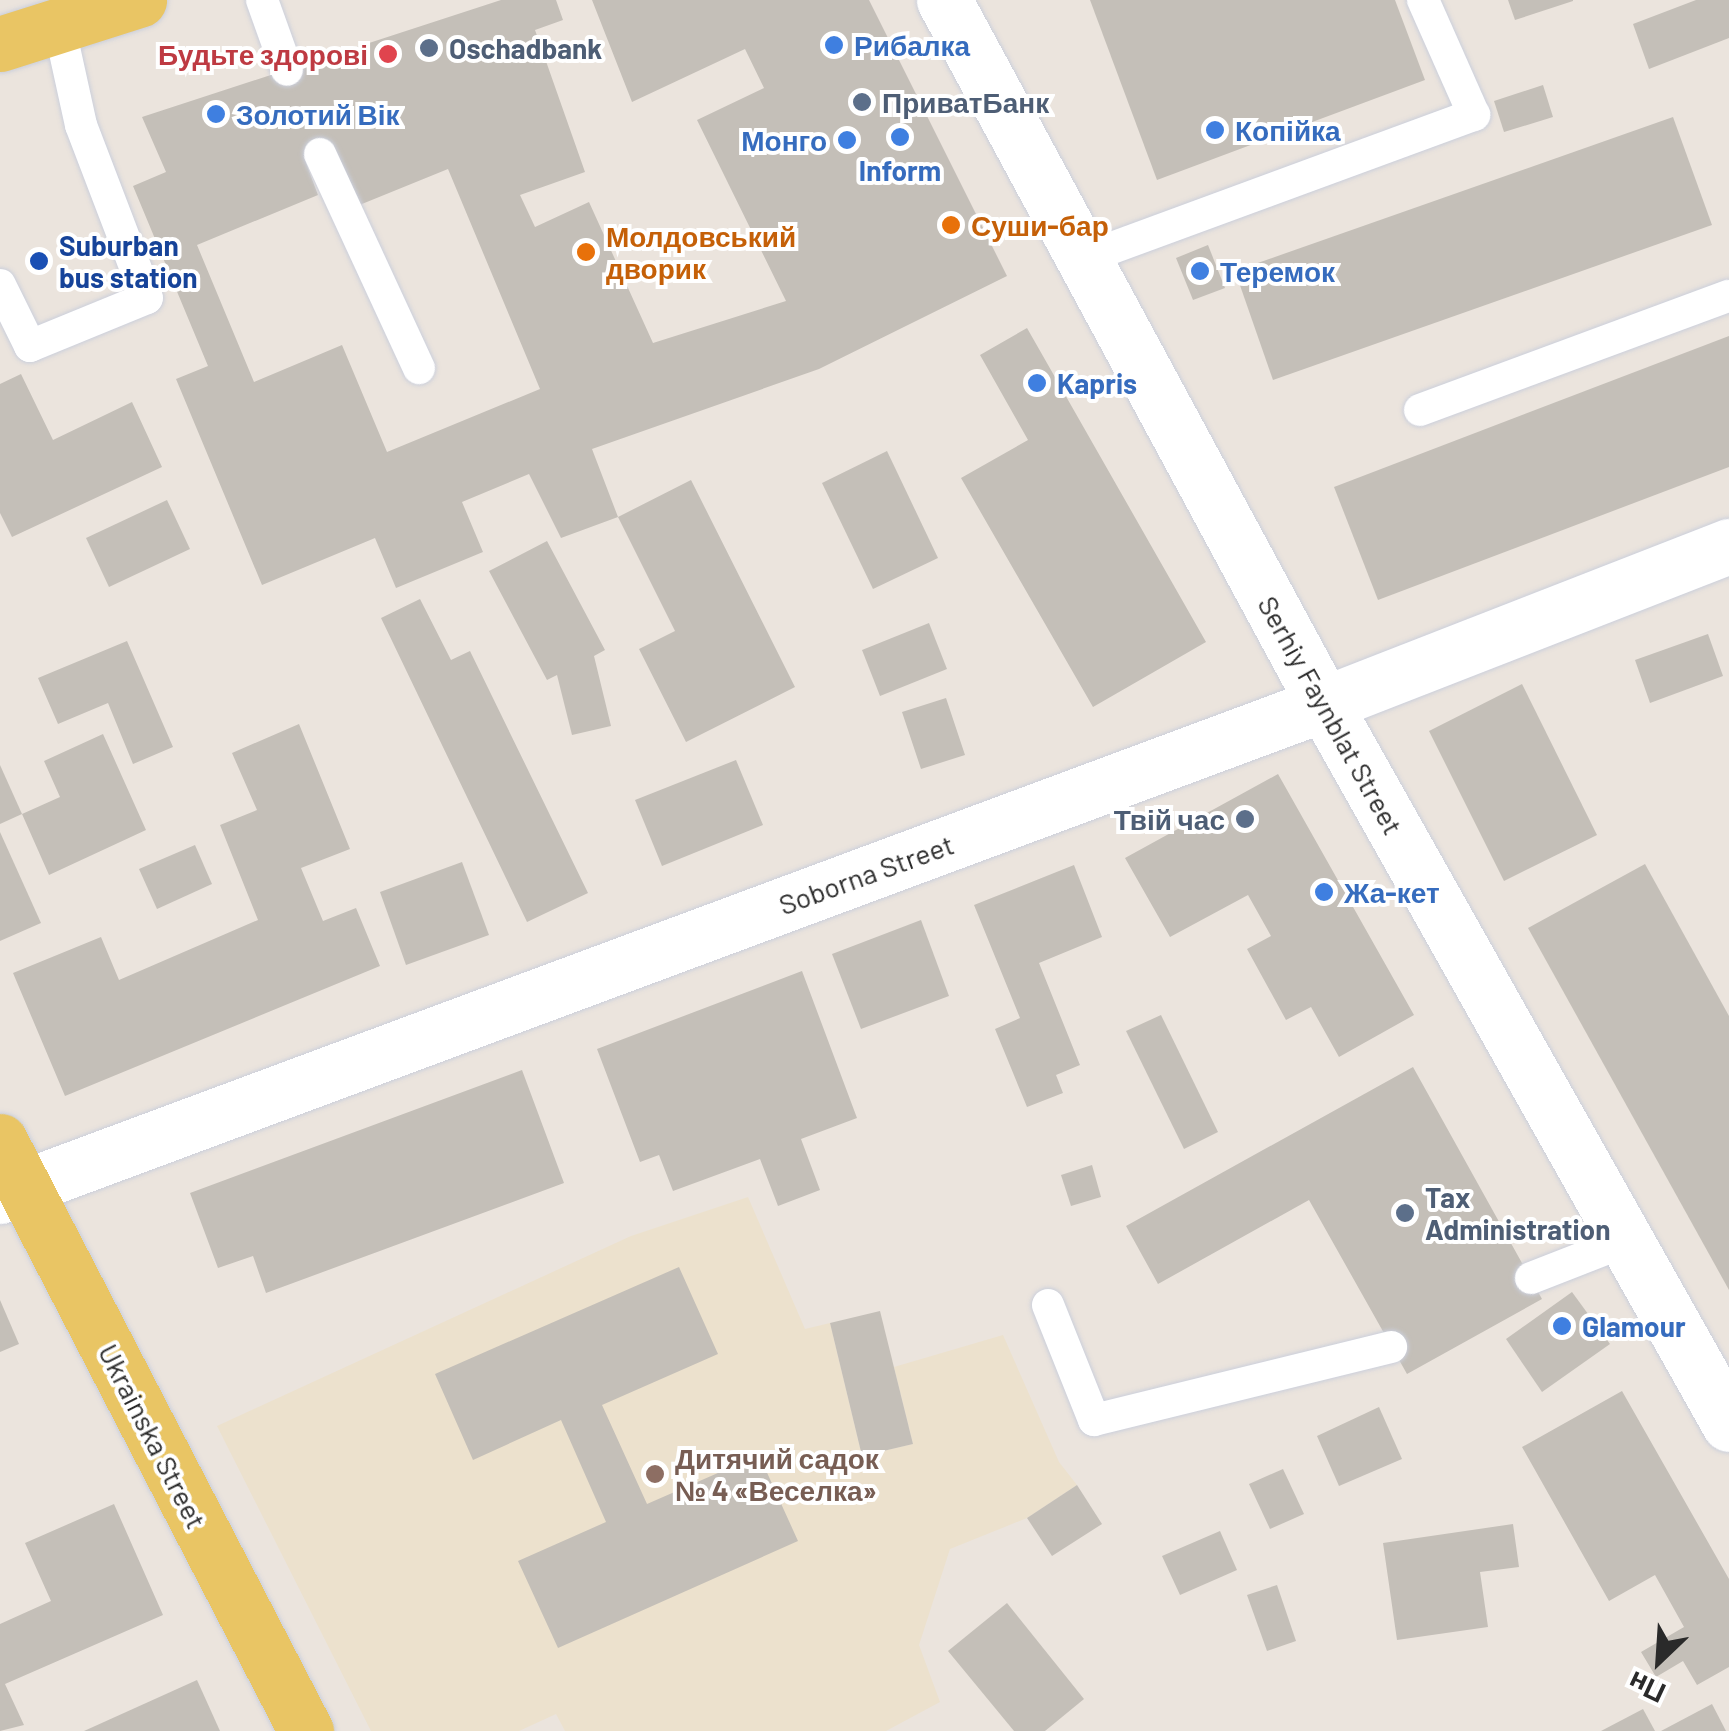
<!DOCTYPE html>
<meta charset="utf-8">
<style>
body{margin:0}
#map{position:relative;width:1729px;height:1731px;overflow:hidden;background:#ebe4dd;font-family:Barlow,sans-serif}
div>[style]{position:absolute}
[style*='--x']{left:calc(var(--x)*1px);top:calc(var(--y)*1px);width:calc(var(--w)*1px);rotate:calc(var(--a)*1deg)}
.education>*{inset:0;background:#ece1cd}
.building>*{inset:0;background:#c4bfb8}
.roads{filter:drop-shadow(0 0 2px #cbcfdb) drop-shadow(0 0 2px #cbcfdb)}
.lane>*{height:32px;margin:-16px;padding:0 16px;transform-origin:16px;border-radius:16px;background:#fff}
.street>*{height:55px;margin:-27.5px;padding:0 27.5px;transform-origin:27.5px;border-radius:27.5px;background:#fff}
.primary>*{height:55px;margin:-27.5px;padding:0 27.5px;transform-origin:27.5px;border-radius:27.5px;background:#e9c564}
.dots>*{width:28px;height:28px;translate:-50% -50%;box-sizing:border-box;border:5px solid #fff;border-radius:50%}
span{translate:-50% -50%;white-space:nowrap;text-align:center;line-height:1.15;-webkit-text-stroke:8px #fff;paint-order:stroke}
.shop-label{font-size:28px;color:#366cbe;font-weight:700}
.left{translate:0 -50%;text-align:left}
.right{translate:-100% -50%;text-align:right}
.service-label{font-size:28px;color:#4e5e75;font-weight:700}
.health-label{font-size:28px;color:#be3a42;font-weight:700}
.food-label{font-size:28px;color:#c56008;font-weight:700}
.transit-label{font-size:28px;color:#164399;font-weight:700}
.street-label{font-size:28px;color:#2a2a2a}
.education-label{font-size:28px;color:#785e54;font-weight:700}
.north{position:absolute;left:1609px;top:1611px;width:100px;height:100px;-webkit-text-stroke:8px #fff;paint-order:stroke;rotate:205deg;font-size:28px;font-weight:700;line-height:40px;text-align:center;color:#2a2a2a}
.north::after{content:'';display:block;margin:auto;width:35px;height:45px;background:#2a2a2a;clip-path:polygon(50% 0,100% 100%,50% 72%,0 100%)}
</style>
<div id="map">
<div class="education">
<i style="clip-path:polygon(748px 1197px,805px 1329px,830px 1323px,862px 1456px,913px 1444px,894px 1367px,1003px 1335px,1059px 1462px,1077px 1485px,1027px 1518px,950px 1549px,919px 1645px,940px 1702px,886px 1731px,565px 1731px,556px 1714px,519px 1731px,371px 1731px,217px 1426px,631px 1236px)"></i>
</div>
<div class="building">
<i style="clip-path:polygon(evenodd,501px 0,556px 0,563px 20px,535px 30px,585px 172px,520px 195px,535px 227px,589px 202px,653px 343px,786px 301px,697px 120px,764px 88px,745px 49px,632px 102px,592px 0,869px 0,1007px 276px,819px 369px,592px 449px,618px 517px,561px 538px,529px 474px,462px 502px,483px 552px,396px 588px,375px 538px,262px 585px,176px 379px,208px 366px,133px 186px,166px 172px,142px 117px,501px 0,333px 148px,357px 206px,448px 169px,540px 389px,387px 452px,342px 345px,254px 382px,197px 245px,318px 195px,305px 160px,333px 148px)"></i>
<i style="clip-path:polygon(1090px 0,1395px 0,1425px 80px,1157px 180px)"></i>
<i style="clip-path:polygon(1508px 0,1573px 0,1573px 1px,1515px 20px)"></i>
<i style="clip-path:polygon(1696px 0,1729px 0,1729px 38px,1649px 69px,1633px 24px)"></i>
<i style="clip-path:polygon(1543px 85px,1553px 117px,1504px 132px,1494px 101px)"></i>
<i style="clip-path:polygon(1673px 117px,1712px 225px,1273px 380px,1235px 271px)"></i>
<i style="clip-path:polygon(1208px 245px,1225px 288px,1193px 300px,1176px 258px)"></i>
<i style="clip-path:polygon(1027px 328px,1206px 642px,1093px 707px,961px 478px,1028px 440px,980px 355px)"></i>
<i style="clip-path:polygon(1729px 336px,1729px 467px,1378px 600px,1334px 487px)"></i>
<i style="clip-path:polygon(21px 374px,53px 440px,132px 402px,162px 467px,12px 537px,0 513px,0 384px)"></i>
<i style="clip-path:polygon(887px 451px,938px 558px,873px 589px,822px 483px)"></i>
<i style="clip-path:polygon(691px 480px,795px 687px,686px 742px,639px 649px,675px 631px,618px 517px)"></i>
<i style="clip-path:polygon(167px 500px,190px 549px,109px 587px,86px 538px)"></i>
<i style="clip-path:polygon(547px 541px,605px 650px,594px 656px,611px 726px,572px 735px,557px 675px,547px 680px,489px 571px)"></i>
<i style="clip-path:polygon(420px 599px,451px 660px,470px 651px,588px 893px,527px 922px,381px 618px)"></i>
<i style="clip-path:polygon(929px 623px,947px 669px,880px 696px,862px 650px)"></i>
<i style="clip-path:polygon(1708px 634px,1723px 676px,1650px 703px,1635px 660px)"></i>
<i style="clip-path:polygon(127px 641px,173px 747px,133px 764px,108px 703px,58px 724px,38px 678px)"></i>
<i style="clip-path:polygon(1522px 684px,1597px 835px,1504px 881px,1429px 731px)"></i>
<i style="clip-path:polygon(946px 698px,965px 755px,921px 769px,902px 712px)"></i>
<i style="clip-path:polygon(299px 724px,350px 849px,301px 868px,323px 921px,356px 908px,380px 966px,65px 1096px,13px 973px,101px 937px,119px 980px,258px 920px,220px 825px,257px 810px,232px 753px)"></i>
<i style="clip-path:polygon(103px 734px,146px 830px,49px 875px,22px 814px,60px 797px,44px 761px)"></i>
<i style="clip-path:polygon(736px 760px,763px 825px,662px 866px,635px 800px)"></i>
<i style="clip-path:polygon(0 765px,22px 814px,0 824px)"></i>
<i style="clip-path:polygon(1278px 774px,1414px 1015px,1339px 1057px,1311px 1007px,1286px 1020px,1247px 949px,1271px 936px,1248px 895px,1170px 937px,1125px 858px)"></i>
<i style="clip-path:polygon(0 832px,41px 923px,0 941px)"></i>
<i style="clip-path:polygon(195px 845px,212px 884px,157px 909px,139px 869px)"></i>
<i style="clip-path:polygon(462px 862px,489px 935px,406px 965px,380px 892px)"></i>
<i style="clip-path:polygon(1645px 864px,1729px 1016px,1729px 1290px,1528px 928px)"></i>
<i style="clip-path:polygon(1074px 865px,1102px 937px,1039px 963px,1080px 1065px,1056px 1075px,1063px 1093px,1027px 1107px,995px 1029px,1020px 1018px,974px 905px)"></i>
<i style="clip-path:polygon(921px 920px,949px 996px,861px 1029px,832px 954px)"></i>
<i style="clip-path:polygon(802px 971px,857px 1118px,801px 1139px,820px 1190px,778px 1206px,760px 1159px,673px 1191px,659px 1155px,640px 1162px,597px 1049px)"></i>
<i style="clip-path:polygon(1161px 1015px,1218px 1132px,1184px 1149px,1126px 1031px)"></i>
<i style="clip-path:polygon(1413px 1067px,1542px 1299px,1407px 1374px,1309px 1200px,1158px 1284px,1126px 1226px)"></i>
<i style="clip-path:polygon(522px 1070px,564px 1183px,266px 1293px,253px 1256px,218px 1268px,190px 1193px)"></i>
<i style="clip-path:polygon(1092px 1165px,1101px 1197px,1071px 1206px,1061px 1175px)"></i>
<i style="clip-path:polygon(679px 1267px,718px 1354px,602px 1405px,647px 1504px,759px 1455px,798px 1541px,558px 1648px,518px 1561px,606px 1522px,561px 1420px,473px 1460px,435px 1374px)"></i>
<i style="clip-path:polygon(1572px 1292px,1610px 1344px,1542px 1392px,1506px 1339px)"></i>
<i style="clip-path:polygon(0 1300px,19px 1344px,0 1352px)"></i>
<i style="clip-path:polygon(880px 1311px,913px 1444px,862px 1456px,830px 1323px)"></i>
<i style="clip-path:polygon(1622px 1391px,1729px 1579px,1729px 1667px,1697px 1685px,1683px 1661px,1656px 1677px,1641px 1652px,1684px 1627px,1655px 1575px,1609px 1601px,1522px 1447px)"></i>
<i style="clip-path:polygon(1379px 1407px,1402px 1459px,1339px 1486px,1317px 1436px)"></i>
<i style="clip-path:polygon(1283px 1469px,1304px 1514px,1270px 1529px,1249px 1484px)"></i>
<i style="clip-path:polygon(1077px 1485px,1102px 1524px,1052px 1556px,1027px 1518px)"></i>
<i style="clip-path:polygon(114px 1504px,163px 1615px,5px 1684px,24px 1725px,0 1731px,0 1624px,51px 1601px,25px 1543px)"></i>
<i style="clip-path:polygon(1513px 1524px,1519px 1567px,1480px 1572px,1488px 1627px,1397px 1640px,1383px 1543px)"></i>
<i style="clip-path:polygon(1220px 1531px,1237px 1570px,1180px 1595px,1162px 1556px)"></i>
<i style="clip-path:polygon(1277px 1585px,1296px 1641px,1267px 1651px,1247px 1595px)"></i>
<i style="clip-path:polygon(1007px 1603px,1084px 1699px,1045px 1731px,1014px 1731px,948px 1651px)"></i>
<i style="clip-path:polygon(197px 1680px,220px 1731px,84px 1731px)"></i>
<i style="clip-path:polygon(1712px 1704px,1726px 1731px,1661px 1731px)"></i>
<i style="clip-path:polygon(1643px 1709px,1655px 1731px,1601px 1731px)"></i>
</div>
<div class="roads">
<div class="lane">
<i style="--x:262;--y:0;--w:74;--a:70.3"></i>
<i style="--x:320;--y:154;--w:236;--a:65.2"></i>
<i style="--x:1082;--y:259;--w:418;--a:-20.2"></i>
<i style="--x:1474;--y:115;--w:126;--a:-113.9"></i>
<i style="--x:0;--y:285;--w:68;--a:63.8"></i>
<i style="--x:30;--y:346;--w:126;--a:-22.3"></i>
<i style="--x:147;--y:298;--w:185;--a:-110.9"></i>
<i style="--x:81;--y:125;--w:102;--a:-102.4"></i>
<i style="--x:1420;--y:410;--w:329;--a:-20.3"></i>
<i style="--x:1531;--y:1278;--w:102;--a:-21.3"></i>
<i style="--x:1048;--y:1305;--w:124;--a:68.2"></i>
<i style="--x:1094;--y:1420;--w:306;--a:-13.8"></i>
</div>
<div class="street">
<i style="--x:944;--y:0;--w:800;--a:61.64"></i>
<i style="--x:1324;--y:704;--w:826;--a:60.64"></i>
<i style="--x:0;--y:1196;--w:1412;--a:-20.39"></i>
<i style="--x:1324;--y:704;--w:435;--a:-21.3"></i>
</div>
<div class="primary">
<i style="--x:0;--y:44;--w:146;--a:-17.6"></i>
<i style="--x:0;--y:1141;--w:665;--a:62.59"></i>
</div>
</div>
<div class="dots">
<i style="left:834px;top:45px;background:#3f7fe0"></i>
<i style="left:429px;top:48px;background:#5c6f8a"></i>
<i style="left:388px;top:54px;background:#e0444e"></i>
<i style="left:862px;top:102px;background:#5c6f8a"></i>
<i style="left:216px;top:114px;background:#3f7fe0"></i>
<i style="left:1215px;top:130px;background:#3f7fe0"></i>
<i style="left:900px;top:137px;background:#3f7fe0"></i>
<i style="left:847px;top:140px;background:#3f7fe0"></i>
<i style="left:951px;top:225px;background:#e8710a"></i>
<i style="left:586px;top:252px;background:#e8710a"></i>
<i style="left:39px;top:261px;background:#1a4fb4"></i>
<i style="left:1200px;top:271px;background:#3f7fe0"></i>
<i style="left:1037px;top:383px;background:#3f7fe0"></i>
<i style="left:1245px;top:819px;background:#5c6f8a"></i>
<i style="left:1324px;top:892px;background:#3f7fe0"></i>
<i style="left:1405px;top:1213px;background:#5c6f8a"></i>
<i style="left:1562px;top:1326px;background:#3f7fe0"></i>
<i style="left:655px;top:1474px;background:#8d6e63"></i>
</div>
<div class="shop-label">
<span class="left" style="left:854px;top:45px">Рибалка</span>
<span class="left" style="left:236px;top:114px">Золотий Вік</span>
<span class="left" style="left:1235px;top:130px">Копійка</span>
<span class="right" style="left:827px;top:140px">Монго</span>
<span style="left:900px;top:170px">Inform</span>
<span class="left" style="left:1220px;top:271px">Теремок</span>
<span class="left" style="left:1057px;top:383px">Kapris</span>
<span class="left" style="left:1344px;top:892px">Жа-кет</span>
<span class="left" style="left:1582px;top:1326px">Glamour</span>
</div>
<div class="service-label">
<span class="left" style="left:449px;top:48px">Oschadbank</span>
<span class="left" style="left:882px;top:102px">ПриватБанк</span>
<span class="right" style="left:1225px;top:819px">Твій час</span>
<span class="left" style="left:1425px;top:1213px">Tax<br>Administration</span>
</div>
<div class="health-label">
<span class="right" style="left:368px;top:54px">Будьте здорові</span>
</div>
<div class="food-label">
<span class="left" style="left:971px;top:225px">Суши-бар</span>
<span class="left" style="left:606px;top:252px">Молдовський<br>дворик</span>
</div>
<div class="transit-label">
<span class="left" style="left:59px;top:261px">Suburban<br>bus station</span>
</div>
<div class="street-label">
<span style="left:1331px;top:715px;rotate:61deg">Serhiy Faynblat Street</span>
<span style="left:866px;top:874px;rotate:-20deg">Soborna Street</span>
<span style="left:153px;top:1436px;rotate:63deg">Ukrainska Street</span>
</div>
<div class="education-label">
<span class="left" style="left:675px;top:1474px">Дитячий садок<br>№ 4 «Веселка»</span>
</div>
<div class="north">Пн</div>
</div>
